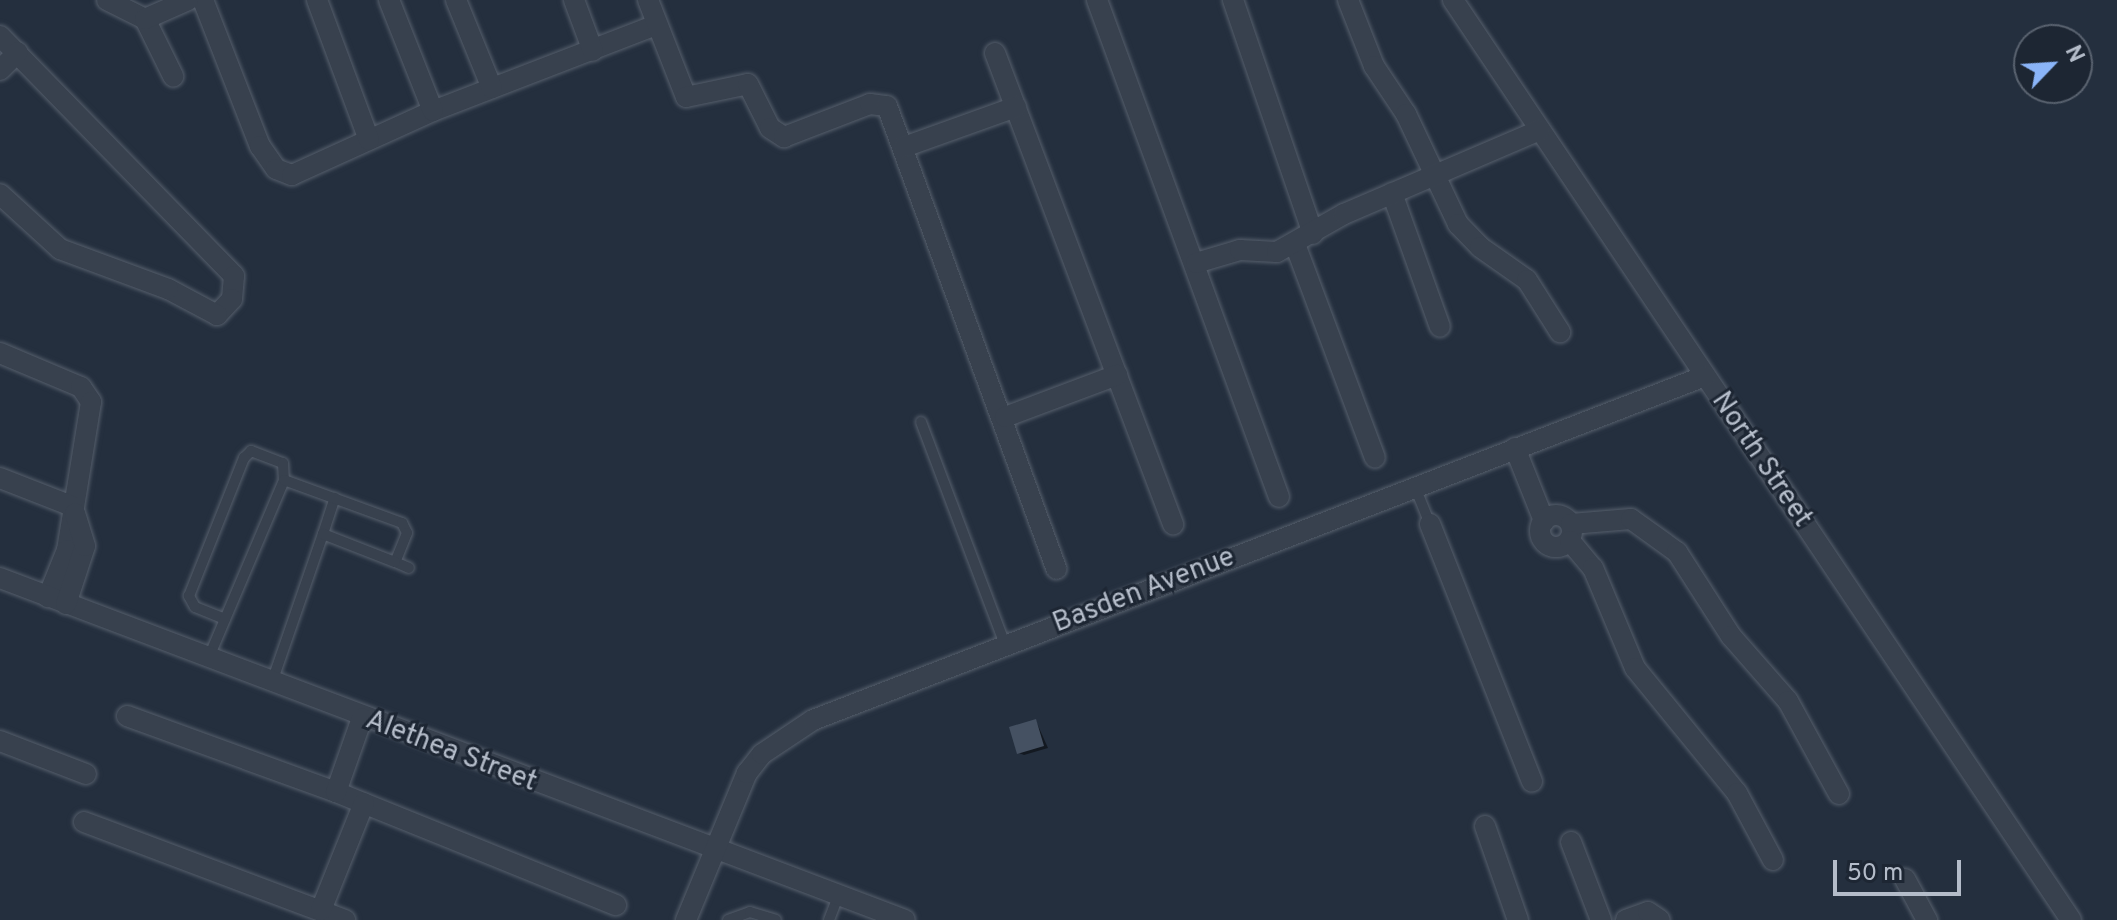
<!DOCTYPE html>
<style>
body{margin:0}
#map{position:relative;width:2117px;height:920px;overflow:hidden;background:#242f3e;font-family:Overpass,sans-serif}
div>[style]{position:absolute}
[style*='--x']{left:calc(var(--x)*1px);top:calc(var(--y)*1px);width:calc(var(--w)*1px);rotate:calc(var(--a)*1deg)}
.shadow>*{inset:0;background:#0007}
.building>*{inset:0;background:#455162}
.roads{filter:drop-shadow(0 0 2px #565f6c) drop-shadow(0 0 2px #565f6c)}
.service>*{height:10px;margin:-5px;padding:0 5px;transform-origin:5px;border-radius:5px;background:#38414e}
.minor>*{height:20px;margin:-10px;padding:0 10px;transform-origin:10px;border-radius:10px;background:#38414e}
.minor>.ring{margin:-10px;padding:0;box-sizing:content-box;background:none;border:20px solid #38414e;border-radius:50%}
span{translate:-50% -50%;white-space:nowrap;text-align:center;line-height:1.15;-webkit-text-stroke:6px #1d2633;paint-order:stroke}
.street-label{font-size:28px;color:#b4bcc9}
.north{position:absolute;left:2013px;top:24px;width:80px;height:80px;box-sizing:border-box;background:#1d2633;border:2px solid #59626f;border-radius:50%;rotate:65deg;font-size:22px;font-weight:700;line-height:32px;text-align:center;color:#b4bcc9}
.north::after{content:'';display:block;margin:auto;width:28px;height:36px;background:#8ab4f8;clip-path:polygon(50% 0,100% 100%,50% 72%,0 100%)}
.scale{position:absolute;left:1833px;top:860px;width:128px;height:36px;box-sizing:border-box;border:4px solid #b4bcc9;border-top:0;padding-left:10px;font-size:24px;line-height:28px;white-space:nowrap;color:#b4bcc9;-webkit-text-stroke:6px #1d2633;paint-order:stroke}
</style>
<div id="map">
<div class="shadow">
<i style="clip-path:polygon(1036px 721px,1048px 748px,1024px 755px,1019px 753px)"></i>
</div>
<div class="building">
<i style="clip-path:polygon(1036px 719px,1044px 746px,1017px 754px,1009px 727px)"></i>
</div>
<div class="roads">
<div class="service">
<i style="--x:921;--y:422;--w:237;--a:69.3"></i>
<i style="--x:1415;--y:487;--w:40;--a:68"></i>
<i style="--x:323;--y:534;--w:38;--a:-72"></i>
<i style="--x:225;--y:619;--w:32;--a:-158"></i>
<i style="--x:195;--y:607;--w:13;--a:-119"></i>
<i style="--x:189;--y:596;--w:149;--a:-68.3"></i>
<i style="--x:244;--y:458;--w:10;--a:-45"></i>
<i style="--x:251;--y:451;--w:34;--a:21"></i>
<i style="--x:283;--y:463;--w:17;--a:87"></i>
<i style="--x:209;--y:657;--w:192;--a:-67"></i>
<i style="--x:284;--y:480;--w:126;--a:20"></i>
<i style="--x:402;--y:523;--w:11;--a:63"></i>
<i style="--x:407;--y:533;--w:31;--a:112"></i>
<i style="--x:395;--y:562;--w:15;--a:23"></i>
<i style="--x:272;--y:682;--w:157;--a:-71"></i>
<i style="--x:323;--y:534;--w:77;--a:21.3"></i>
<i style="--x:728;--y:920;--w:23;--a:-20"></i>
<i style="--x:750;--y:912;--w:27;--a:17"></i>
<i style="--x:829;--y:920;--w:26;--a:-69"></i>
</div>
<div class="minor">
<i style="--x:107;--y:0;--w:42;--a:26.6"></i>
<i style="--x:145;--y:19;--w:64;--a:63.8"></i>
<i style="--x:203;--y:0;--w:157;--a:68.7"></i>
<i style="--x:260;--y:146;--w:28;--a:55"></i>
<i style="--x:276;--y:169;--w:17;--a:21"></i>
<i style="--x:292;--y:175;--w:155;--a:-24.4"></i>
<i style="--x:433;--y:111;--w:239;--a:-21.1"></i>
<i style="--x:317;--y:0;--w:149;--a:69.6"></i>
<i style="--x:389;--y:0;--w:119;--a:68.4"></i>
<i style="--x:456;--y:0;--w:95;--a:67.8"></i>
<i style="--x:574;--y:0;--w:54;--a:69.6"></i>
<i style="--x:648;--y:0;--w:104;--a:68.6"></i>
<i style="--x:686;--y:97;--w:63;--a:-11.8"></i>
<i style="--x:748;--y:84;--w:49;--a:63.4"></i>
<i style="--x:770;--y:128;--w:17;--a:33"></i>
<i style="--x:784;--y:137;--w:92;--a:-21"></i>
<i style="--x:870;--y:104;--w:17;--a:7"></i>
<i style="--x:887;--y:106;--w:493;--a:69.9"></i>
<i style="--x:1097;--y:0;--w:529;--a:69.89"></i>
<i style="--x:1233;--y:0;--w:247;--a:71.1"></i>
<i style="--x:1348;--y:0;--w:71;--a:68.5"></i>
<i style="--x:1374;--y:66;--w:58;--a:56.3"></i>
<i style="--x:1406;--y:114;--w:122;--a:64.7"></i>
<i style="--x:1458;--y:224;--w:32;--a:46"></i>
<i style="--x:1480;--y:247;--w:57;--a:35.1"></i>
<i style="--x:1527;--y:280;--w:62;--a:57.6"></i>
<i style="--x:1453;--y:0;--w:1108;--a:56.11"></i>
<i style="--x:145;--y:19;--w:47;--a:-23.8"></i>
<i style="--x:0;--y:36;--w:335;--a:45.7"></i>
<i style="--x:234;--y:276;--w:23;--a:95"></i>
<i style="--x:232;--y:299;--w:22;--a:133"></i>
<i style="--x:217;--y:315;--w:55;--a:-152"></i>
<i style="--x:168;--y:289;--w:115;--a:-159.7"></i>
<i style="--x:60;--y:249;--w:81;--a:-137.5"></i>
<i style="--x:995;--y:53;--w:504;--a:69.3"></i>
<i style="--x:0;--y:70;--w:25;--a:-45"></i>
<i style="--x:904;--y:147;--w:119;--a:-19.7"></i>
<i style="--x:1392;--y:193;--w:142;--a:70.3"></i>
<i style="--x:1295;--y:244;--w:228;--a:69.5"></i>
<i style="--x:1196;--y:263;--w:46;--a:-16.5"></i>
<i style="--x:1240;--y:250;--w:37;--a:3"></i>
<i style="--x:1277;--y:252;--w:77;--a:-29.6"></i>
<i style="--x:1344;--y:214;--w:213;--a:-23.2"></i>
<i style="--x:0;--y:353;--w:88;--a:22.8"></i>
<i style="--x:81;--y:387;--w:18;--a:56"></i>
<i style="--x:91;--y:402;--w:150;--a:99.2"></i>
<i style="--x:67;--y:550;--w:51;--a:112"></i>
<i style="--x:1005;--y:417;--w:120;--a:-20.6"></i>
<i style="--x:1515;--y:448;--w:79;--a:68.3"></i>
<i style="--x:0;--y:478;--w:77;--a:21.3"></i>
<i class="ring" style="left:1540px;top:515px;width:12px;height:12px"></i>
<i style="--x:1430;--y:524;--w:277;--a:68.4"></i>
<i style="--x:1571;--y:524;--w:60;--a:-4.8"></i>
<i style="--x:1631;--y:519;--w:57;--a:35.7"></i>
<i style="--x:1677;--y:552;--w:100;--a:57.3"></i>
<i style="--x:1731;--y:636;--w:86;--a:48.8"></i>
<i style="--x:1788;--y:701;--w:106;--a:61.3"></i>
<i style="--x:1570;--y:541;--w:35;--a:50"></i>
<i style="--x:1593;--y:568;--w:108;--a:67.2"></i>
<i style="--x:1635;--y:668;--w:161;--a:50.8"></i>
<i style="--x:1737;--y:793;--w:76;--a:61.8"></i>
<i style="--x:0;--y:578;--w:967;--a:20.7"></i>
<i style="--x:66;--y:604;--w:61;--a:-71.9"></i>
<i style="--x:85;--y:546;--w:34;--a:-107"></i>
<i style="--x:127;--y:716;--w:222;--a:20"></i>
<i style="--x:336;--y:792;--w:302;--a:22"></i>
<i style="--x:0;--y:741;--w:92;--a:21"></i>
<i style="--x:336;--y:792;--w:78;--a:-70.6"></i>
<i style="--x:84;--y:822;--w:279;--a:20.6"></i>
<i style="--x:1485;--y:826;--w:100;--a:70.7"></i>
<i style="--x:1571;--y:842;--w:84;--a:69"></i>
<i style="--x:1905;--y:879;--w:47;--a:61.8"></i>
<i style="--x:321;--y:910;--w:115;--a:-68.1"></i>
<i style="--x:686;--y:920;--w:159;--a:-67.5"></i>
<i style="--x:747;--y:773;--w:24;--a:-52"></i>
<i style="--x:762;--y:754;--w:61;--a:-33.7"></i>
<i style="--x:813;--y:720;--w:956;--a:-21.09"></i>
<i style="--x:1626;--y:920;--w:23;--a:-20"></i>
<i style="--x:1648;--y:912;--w:14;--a:34"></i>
</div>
</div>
<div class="street-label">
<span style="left:1761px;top:460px;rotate:56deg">North Street</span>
<span style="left:1144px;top:591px;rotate:-21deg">Basden Avenue</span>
<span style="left:451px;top:752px;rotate:21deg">Alethea Street</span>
</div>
<div class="north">N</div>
<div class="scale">50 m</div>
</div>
